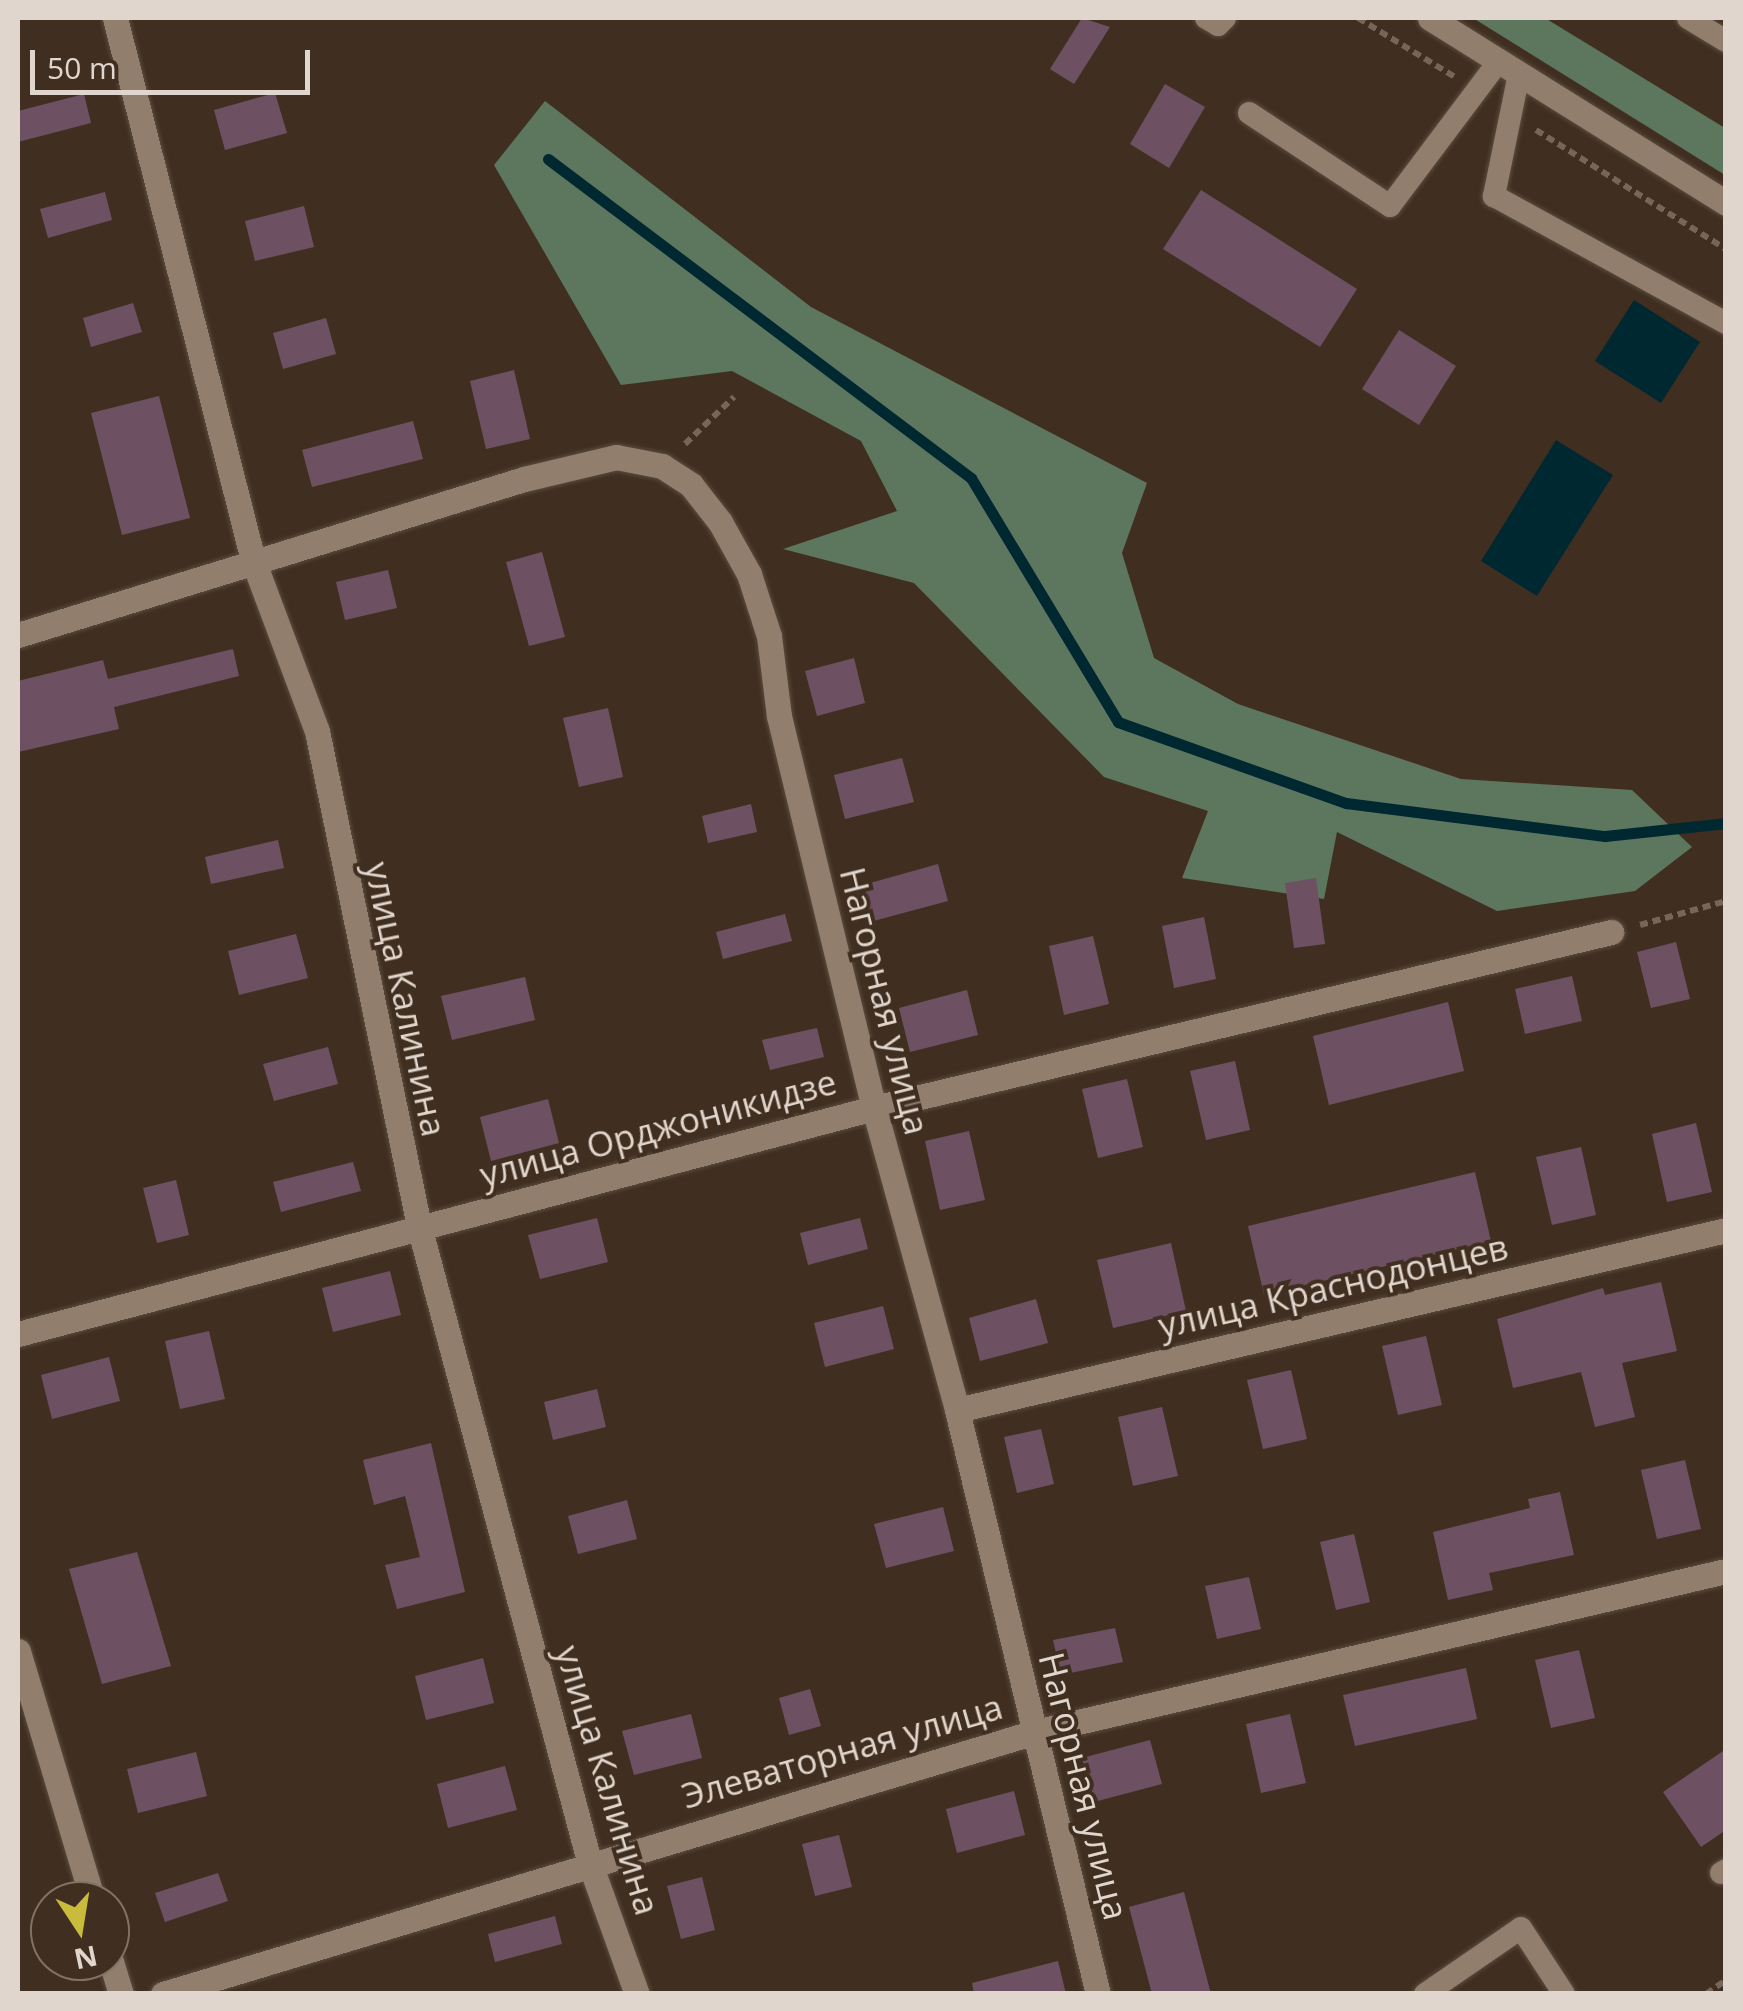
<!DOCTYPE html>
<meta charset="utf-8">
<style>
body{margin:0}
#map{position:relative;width:1743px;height:2011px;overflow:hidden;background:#402f20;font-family:"Open Sans",sans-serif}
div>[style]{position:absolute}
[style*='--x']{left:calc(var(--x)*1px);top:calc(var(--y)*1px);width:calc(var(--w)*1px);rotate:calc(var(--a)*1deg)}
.forest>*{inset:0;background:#5d765e}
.water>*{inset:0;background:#002831}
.stream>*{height:11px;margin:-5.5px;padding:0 5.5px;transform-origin:5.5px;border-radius:5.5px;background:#002831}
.building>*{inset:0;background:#6d5162}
.path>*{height:6px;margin-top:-3px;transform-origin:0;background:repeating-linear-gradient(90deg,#756659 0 8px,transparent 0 13px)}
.roads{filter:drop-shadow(0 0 2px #5a4c40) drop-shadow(0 0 2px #5a4c40)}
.service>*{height:22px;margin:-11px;padding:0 11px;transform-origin:11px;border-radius:11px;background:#927e6d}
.minor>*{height:25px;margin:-12.5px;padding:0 12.5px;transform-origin:12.5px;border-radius:12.5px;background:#927e6d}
.tertiary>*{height:25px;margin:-12.5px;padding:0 12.5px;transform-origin:12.5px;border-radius:12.5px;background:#927e6d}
span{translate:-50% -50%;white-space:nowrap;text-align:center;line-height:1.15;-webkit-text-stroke:8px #402f20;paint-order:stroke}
.street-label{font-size:35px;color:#e1d6cd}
.frame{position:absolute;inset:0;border:20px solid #e1d6cd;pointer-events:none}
.north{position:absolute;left:30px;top:1881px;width:100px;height:100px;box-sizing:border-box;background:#402f20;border:2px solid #807265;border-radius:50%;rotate:168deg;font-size:28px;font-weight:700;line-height:40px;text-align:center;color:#e1d6cd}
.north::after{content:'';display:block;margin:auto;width:35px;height:45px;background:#c9bb3b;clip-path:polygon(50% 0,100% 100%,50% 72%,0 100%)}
.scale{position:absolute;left:30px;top:50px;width:280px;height:45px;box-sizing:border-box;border:5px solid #e1d6cd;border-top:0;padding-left:12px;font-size:30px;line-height:35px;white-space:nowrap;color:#e1d6cd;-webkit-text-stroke:8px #402f20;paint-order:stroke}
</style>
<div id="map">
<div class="forest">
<i style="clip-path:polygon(1473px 18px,1545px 18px,1725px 128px,1725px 175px)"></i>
<i style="clip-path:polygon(545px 101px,811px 307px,1147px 483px,1122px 553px,1154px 658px,1238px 704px,1461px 779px,1632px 790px,1692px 847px,1635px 891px,1497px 911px,1337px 832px,1324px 899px,1182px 878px,1208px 811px,1104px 777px,914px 583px,783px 549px,897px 511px,861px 441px,732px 371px,621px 385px,494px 165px)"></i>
</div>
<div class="water">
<i style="clip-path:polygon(1634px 300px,1700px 342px,1661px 403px,1595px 361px)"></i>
<i style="clip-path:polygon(1556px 440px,1613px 475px,1537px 596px,1481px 561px)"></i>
</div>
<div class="stream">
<i style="--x:548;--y:159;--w:530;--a:37.02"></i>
<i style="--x:971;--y:478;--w:285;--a:58.9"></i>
<i style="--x:1118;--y:722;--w:242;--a:19.6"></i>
<i style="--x:1346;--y:803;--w:261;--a:7.3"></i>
<i style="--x:1605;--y:836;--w:122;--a:-6.1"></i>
</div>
<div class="building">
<i style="clip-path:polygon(1082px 18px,1110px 27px,1074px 84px,1050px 69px)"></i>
<i style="clip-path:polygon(1165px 84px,1205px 107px,1169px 168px,1130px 144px)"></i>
<i style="clip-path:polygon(275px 93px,287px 133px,225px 150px,214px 110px)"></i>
<i style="clip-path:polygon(84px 94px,91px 123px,18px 142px,18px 111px)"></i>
<i style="clip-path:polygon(1201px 190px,1357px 289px,1320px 347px,1163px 249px)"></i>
<i style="clip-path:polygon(105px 192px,112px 220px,48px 238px,40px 209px)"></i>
<i style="clip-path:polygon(304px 206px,314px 247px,255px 261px,245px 221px)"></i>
<i style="clip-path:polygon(133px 303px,142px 332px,91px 347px,83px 318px)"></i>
<i style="clip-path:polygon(326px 318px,336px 354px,283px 369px,273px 333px)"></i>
<i style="clip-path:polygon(1399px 330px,1456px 366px,1419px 425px,1362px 389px)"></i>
<i style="clip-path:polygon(514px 370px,530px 439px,486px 449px,470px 381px)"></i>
<i style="clip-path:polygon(159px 396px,190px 518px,122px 535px,91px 413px)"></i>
<i style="clip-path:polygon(413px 421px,423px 459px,312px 487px,302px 450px)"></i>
<i style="clip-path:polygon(542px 552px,565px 637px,529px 646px,506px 562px)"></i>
<i style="clip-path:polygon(388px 570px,397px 608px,345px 620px,336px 582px)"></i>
<i style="clip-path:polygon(233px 649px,239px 676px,114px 707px,119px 729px,18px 752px,18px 681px,103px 660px,108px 679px)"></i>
<i style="clip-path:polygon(854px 658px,865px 703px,817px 716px,805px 671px)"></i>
<i style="clip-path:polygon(608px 708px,623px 777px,579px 787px,563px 718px)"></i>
<i style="clip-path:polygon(902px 758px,914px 802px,845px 819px,834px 775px)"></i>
<i style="clip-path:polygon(751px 804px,757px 832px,708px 843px,702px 816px)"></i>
<i style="clip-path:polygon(278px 840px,284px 868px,211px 884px,205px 857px)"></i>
<i style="clip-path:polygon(938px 864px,948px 901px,866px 923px,856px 887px)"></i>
<i style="clip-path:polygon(1316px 878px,1325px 944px,1294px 948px,1285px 883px)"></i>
<i style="clip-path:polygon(785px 914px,792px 941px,723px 959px,716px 932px)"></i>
<i style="clip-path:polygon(1204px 917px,1216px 979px,1174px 988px,1162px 926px)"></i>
<i style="clip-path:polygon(296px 934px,308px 978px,239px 995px,228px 951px)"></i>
<i style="clip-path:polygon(1093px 936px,1109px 1004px,1064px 1015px,1049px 946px)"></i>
<i style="clip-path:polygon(1676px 942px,1690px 999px,1651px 1008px,1637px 952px)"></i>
<i style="clip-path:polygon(1572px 976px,1582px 1021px,1525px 1034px,1515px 989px)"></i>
<i style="clip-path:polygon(525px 977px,535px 1020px,452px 1040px,441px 996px)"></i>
<i style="clip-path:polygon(967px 990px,978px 1035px,910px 1052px,899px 1008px)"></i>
<i style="clip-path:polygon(1448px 1002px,1464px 1071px,1329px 1105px,1313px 1036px)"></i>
<i style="clip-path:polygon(817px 1028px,824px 1057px,770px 1070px,762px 1040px)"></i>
<i style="clip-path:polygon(328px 1047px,338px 1084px,274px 1101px,263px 1064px)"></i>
<i style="clip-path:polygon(1235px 1061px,1250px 1130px,1206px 1140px,1190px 1071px)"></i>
<i style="clip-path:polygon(1127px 1079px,1143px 1147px,1098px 1158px,1082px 1089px)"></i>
<i style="clip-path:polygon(548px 1099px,559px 1143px,491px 1161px,480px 1117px)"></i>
<i style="clip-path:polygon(1696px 1123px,1712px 1192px,1667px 1202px,1652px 1134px)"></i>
<i style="clip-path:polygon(969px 1131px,985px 1200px,940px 1210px,925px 1141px)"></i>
<i style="clip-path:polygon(1581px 1147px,1596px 1215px,1552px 1225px,1536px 1157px)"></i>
<i style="clip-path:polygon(353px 1162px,361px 1191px,281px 1212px,273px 1182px)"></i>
<i style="clip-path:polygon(1475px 1172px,1491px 1241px,1264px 1295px,1248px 1226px)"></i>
<i style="clip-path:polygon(176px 1180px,189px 1235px,157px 1243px,143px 1188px)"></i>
<i style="clip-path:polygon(597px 1218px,608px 1262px,540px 1279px,528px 1235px)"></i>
<i style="clip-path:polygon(860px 1218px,868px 1249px,808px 1265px,800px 1233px)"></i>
<i style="clip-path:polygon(1171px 1243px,1186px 1311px,1113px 1328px,1097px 1260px)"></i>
<i style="clip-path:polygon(390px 1271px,401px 1315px,333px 1332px,322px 1288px)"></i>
<i style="clip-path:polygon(1661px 1282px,1677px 1351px,1622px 1363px,1635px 1417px,1595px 1427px,1581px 1372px,1513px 1388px,1497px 1319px,1603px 1288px,1605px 1295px)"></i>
<i style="clip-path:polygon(1036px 1299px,1048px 1343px,980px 1361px,969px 1318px)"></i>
<i style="clip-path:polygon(883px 1306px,894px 1349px,825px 1367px,814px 1323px)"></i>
<i style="clip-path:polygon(209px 1331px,225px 1399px,180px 1409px,165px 1341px)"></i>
<i style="clip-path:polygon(1426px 1336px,1442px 1405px,1398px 1415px,1382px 1346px)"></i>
<i style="clip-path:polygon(109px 1357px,120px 1401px,52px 1419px,41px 1375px)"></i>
<i style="clip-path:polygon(1291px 1370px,1307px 1439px,1263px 1449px,1247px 1380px)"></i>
<i style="clip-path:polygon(597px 1389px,606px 1427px,553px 1440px,544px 1402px)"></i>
<i style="clip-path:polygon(1162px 1407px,1178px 1476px,1133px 1486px,1118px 1417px)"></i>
<i style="clip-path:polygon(1041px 1429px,1054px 1484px,1017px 1493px,1004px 1437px)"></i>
<i style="clip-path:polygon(431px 1443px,465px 1592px,397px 1609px,385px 1565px,420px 1557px,405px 1496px,374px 1505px,363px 1460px)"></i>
<i style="clip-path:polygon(1685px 1460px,1701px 1529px,1657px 1539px,1641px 1470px)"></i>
<i style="clip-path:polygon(1560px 1492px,1574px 1555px,1489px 1573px,1493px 1590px,1448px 1600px,1433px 1532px,1530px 1508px,1528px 1499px)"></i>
<i style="clip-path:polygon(627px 1500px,637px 1539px,578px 1554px,568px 1516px)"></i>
<i style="clip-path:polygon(943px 1507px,954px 1551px,886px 1568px,874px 1524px)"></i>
<i style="clip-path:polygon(1354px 1534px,1370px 1602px,1336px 1610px,1320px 1542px)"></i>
<i style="clip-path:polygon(137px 1552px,171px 1666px,102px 1684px,69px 1569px)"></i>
<i style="clip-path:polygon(1249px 1577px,1261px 1629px,1217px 1639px,1205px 1586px)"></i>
<i style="clip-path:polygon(1115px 1628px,1123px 1662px,1061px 1675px,1053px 1640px)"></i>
<i style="clip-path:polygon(1579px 1650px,1595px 1718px,1551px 1728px,1535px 1660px)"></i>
<i style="clip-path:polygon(483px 1658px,494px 1703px,426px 1720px,415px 1676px)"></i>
<i style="clip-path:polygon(1466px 1668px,1477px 1719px,1355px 1746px,1343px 1695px)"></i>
<i style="clip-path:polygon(810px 1689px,821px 1726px,789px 1735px,779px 1698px)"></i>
<i style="clip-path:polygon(691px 1714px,702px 1758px,634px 1775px,622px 1731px)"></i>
<i style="clip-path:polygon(1290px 1714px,1306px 1783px,1261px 1793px,1246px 1724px)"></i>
<i style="clip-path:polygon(1150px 1740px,1162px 1784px,1094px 1802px,1082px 1758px)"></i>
<i style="clip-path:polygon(1726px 1749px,1726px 1830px,1701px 1847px,1663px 1792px)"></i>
<i style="clip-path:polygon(196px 1752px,207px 1796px,138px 1813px,127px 1769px)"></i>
<i style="clip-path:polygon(505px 1766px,517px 1810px,448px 1828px,437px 1784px)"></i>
<i style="clip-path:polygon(1014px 1791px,1025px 1835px,957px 1853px,946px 1809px)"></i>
<i style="clip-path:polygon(839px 1835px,852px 1887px,815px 1896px,802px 1844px)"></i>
<i style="clip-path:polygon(218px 1873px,228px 1901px,165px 1922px,155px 1893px)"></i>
<i style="clip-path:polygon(702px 1877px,715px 1930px,681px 1939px,667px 1886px)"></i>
<i style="clip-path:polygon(1184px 1892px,1211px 1994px,1152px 1994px,1129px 1907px)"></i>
<i style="clip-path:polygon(555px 1916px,562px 1944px,495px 1962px,488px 1934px)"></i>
<i style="clip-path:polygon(1058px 1961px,1066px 1994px,974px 1994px,972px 1983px)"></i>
</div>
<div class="path">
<i style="--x:1358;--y:18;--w:114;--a:31.3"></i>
<i style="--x:1536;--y:130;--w:224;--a:32.1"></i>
<i style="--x:685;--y:444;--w:68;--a:-43.8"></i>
<i style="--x:1640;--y:925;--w:89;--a:-15.6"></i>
<i style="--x:1706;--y:1994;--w:24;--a:-35"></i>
</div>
<div class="roads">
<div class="service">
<i style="--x:1206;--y:18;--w:14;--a:30"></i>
<i style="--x:1218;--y:25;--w:10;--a:-45"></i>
<i style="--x:1688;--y:18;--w:44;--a:31.2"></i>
<i style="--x:1519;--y:74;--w:125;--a:101.6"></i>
<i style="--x:1494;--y:196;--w:264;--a:28.7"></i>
<i style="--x:1249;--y:113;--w:169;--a:33.4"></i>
<i style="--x:1390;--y:206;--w:181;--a:-53.1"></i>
<i style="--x:1721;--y:1873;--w:6;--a:-31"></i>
<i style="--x:1425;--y:1994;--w:116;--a:-34.5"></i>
<i style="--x:1521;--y:1928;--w:79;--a:56.9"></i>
</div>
<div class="minor">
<i style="--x:115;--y:18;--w:559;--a:75.72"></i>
<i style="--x:253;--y:560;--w:183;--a:69.5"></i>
<i style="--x:317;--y:731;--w:505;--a:78.36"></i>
<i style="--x:419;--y:1226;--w:657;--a:75.01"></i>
<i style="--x:589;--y:1861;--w:141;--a:70.2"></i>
<i style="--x:1430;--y:18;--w:349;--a:32"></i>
<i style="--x:18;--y:635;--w:530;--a:-17.13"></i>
<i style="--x:524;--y:479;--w:95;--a:-13.4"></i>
<i style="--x:616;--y:457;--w:47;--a:11.1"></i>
<i style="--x:662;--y:466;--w:35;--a:33"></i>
<i style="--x:691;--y:485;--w:47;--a:51.9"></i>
<i style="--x:720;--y:522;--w:60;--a:60.9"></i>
<i style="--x:749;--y:574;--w:65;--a:72.1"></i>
<i style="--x:769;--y:636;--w:81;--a:82.9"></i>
<i style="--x:779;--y:716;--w:403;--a:76.4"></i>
<i style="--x:874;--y:1108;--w:313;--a:74.6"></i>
<i style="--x:957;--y:1410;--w:601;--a:76.43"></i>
<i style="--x:18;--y:1334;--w:885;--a:-14.79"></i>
<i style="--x:874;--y:1108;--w:758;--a:-13.43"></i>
<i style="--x:957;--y:1410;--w:790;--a:-13.17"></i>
<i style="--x:163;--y:1994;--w:911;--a:-16.72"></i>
<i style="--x:1035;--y:1732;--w:710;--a:-13.12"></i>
</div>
<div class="tertiary">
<i style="--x:18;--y:1651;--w:261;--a:73.3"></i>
<i style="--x:110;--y:1958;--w:38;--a:73"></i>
</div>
</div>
<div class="street-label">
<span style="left:406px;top:999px;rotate:78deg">улица Калинина</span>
<span style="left:885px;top:1001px;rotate:76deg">Нагорная улица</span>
<span style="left:658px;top:1128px;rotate:-15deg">улица Орджоникидзе</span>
<span style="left:1333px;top:1286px;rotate:-13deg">улица Краснодонцев</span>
<span style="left:842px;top:1751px;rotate:-16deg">Элеваторная улица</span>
<span style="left:608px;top:1780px;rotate:73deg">улица Калинина</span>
<span style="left:1084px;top:1786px;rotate:76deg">Нагорная улица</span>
</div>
<div class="frame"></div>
<div class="north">N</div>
<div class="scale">50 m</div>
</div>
